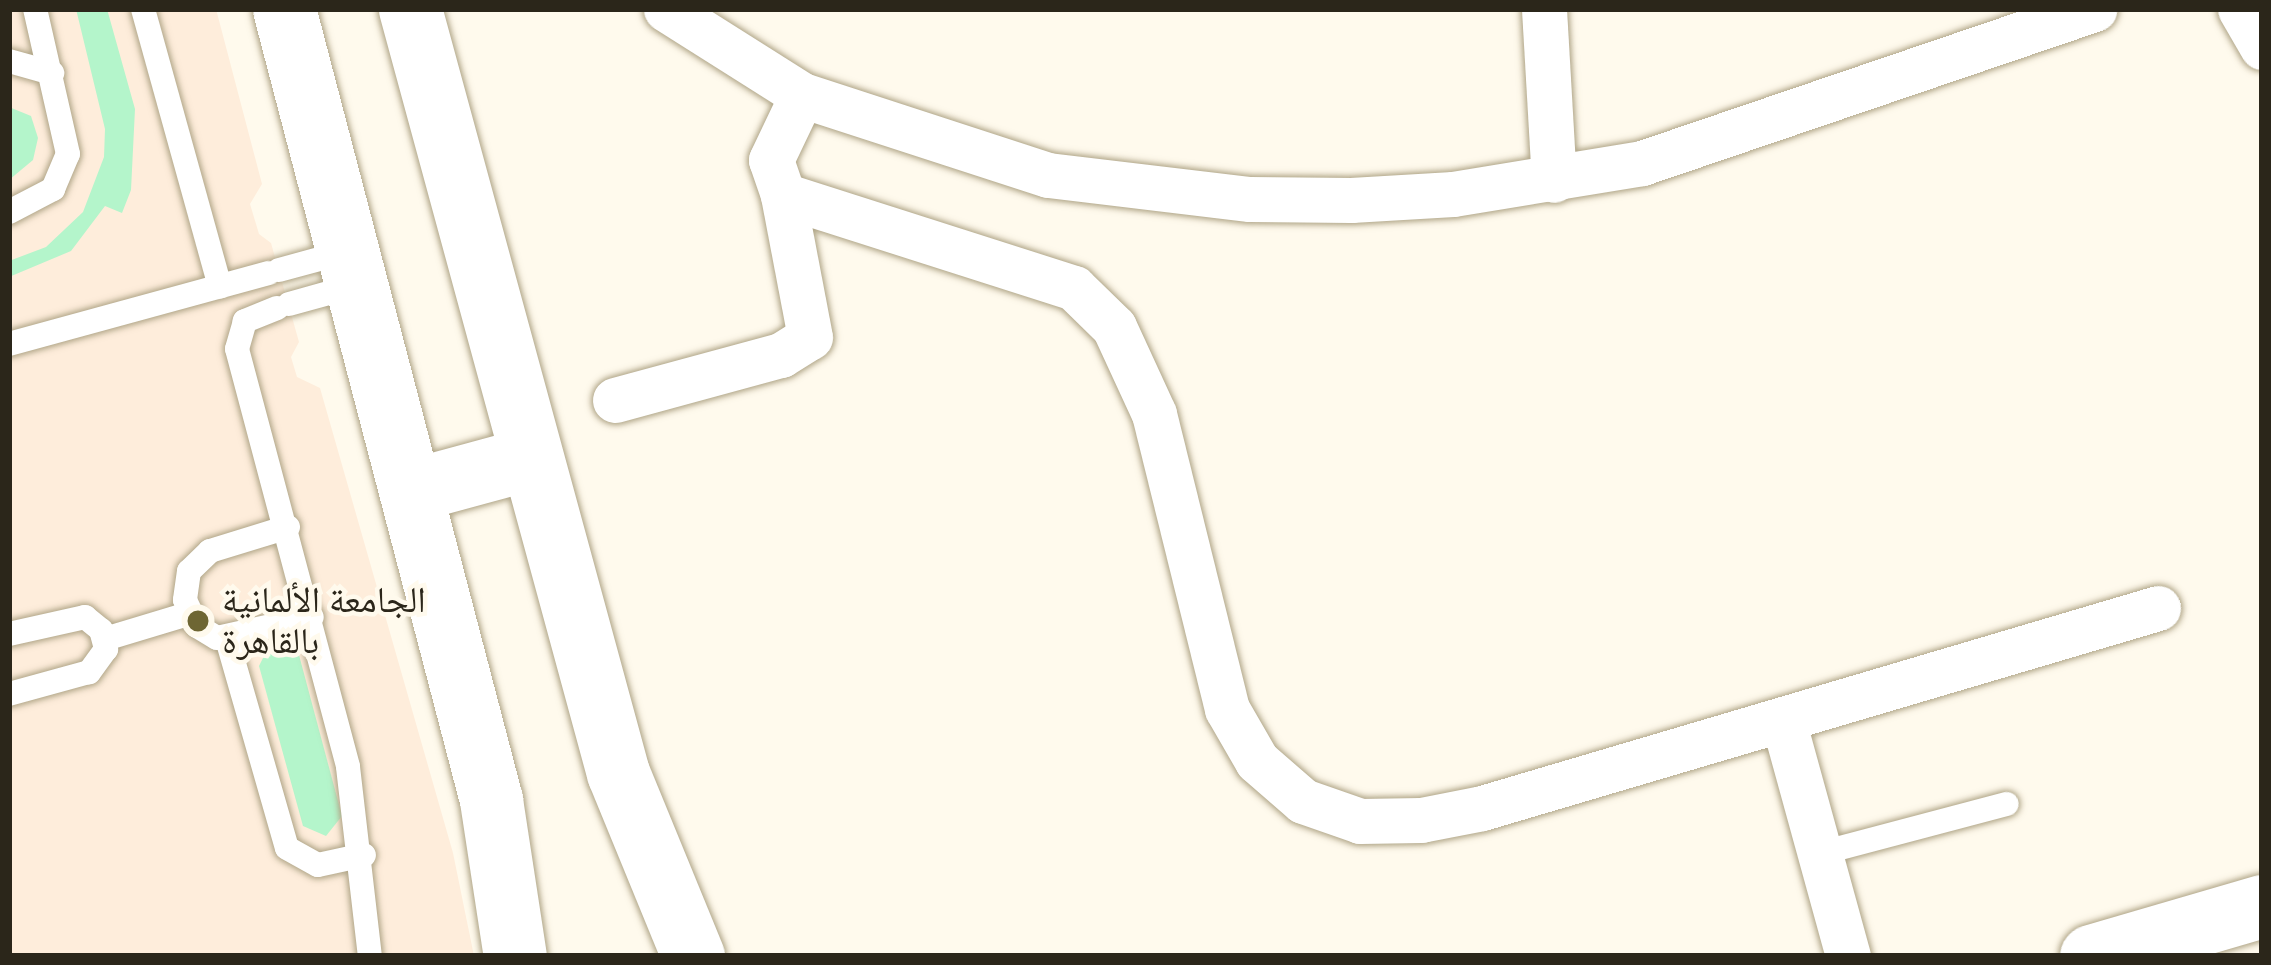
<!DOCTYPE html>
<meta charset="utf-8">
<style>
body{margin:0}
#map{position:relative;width:2271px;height:965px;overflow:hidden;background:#fffaed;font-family:"Roboto Serif","Noto Naskh Arabic",serif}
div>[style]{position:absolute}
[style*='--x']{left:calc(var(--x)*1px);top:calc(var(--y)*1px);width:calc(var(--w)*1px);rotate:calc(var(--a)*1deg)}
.education>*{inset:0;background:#feeddb}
.green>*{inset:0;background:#b4f5cb}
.roads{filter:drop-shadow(0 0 3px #b0a587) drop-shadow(0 0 3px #b0a587)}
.service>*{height:24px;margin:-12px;padding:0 12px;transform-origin:12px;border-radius:12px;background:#fff}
.minor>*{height:45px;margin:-22.5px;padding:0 22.5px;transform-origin:22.5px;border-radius:22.5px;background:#fff}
.secondary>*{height:63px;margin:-31.5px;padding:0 31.5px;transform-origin:31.5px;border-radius:31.5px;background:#fff}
.dots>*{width:33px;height:33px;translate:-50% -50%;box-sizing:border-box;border:6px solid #fffaed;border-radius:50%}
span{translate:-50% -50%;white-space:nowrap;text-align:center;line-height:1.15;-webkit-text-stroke:9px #fffaed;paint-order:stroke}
.poi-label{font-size:36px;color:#2b261a}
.left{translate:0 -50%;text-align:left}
.frame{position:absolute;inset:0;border:12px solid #2b261a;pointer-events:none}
</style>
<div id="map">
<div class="education">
<i style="clip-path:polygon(9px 9px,216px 9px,262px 184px,250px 204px,259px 234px,271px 243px,299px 342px,291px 357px,297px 377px,320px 388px,453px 853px,474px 956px,9px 956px)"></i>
</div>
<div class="green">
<i style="clip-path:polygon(76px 9px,107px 9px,135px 109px,131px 190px,122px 213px,105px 206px,71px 251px,9px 277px,9px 261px,46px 247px,83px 212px,104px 157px,105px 129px)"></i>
<i style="clip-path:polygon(9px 107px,31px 116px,38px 138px,33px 160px,9px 180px)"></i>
<i style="clip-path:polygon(284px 645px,299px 655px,342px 816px,326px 836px,303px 826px,259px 666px,267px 650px)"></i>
</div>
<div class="roads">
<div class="service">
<i style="--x:143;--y:9;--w:288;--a:74.5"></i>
<i style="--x:9;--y:61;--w:45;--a:15.6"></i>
<i style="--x:9;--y:212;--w:50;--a:-27.6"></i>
<i style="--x:53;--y:189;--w:38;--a:-67"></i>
<i style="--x:68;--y:154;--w:149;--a:-102.8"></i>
<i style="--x:279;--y:270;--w:50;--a:-15.2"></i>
<i style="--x:289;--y:304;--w:49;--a:-15.5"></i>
<i style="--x:277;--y:308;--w:35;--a:158"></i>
<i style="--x:245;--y:321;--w:29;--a:106"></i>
<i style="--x:237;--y:349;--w:432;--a:75.1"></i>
<i style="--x:348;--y:767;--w:190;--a:83.4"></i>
<i style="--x:9;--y:344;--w:269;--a:-15.3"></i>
<i style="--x:288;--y:527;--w:82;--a:162.9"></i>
<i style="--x:210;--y:551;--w:29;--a:136"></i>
<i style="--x:189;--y:571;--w:29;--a:98"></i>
<i style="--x:185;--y:600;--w:29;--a:65"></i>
<i style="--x:197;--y:626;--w:23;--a:31"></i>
<i style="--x:217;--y:638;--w:97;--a:-12.5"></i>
<i style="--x:9;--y:634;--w:78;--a:-12.6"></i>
<i style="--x:85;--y:617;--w:21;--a:39"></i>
<i style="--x:101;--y:630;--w:20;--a:75"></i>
<i style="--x:106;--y:649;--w:29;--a:126"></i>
<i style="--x:89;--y:672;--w:83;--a:164.6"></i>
<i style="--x:105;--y:639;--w:90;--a:-16.8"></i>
<i style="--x:227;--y:639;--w:217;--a:74"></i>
<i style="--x:287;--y:848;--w:35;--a:29"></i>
<i style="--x:318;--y:865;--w:47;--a:-12.3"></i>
<i style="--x:1821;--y:853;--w:192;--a:-14.8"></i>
</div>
<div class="minor">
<i style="--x:666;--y:9;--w:161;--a:32.3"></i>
<i style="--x:802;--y:95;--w:259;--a:18"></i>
<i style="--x:1048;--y:175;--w:203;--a:6.8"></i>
<i style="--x:1250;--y:199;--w:101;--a:0.6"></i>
<i style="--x:1351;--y:200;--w:102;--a:-3.4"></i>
<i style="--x:1453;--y:194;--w:192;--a:-9.3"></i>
<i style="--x:1642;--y:163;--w:478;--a:-18.8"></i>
<i style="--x:1544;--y:9;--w:171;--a:86.7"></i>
<i style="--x:2240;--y:9;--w:44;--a:59.9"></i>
<i style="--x:802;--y:95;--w:72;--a:115.5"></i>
<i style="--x:771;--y:160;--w:37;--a:71"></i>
<i style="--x:783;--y:195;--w:305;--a:17.7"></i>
<i style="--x:1074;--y:288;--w:56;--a:44.3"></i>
<i style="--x:1114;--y:327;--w:96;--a:65.3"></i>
<i style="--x:1154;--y:414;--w:304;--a:76.1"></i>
<i style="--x:1227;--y:709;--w:60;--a:60"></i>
<i style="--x:1257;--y:761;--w:61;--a:41"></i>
<i style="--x:1303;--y:801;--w:60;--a:19.3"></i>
<i style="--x:1360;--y:821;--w:61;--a:-0.9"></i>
<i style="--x:1421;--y:820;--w:62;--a:-11.1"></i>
<i style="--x:1482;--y:808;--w:705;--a:-16.48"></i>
<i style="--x:615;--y:400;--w:172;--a:-15.2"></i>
<i style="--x:781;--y:355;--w:34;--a:-32"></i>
<i style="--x:810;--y:337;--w:145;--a:-100.8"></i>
<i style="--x:1783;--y:720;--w:245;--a:74.6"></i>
</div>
<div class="secondary">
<i style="--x:284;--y:9;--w:818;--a:75.33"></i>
<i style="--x:491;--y:800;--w:158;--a:81.3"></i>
<i style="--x:410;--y:9;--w:792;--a:74.77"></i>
<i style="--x:618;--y:773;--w:198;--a:67.7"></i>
<i style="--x:413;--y:490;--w:122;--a:-15.2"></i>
<i style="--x:2091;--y:956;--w:178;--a:-16.3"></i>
</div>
</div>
<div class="dots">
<i style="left:198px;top:621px;background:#6e6633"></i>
</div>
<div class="poi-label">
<span class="left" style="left:222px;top:621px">الجامعة الألمانية<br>بالقاهرة</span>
</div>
<div class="frame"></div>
</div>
